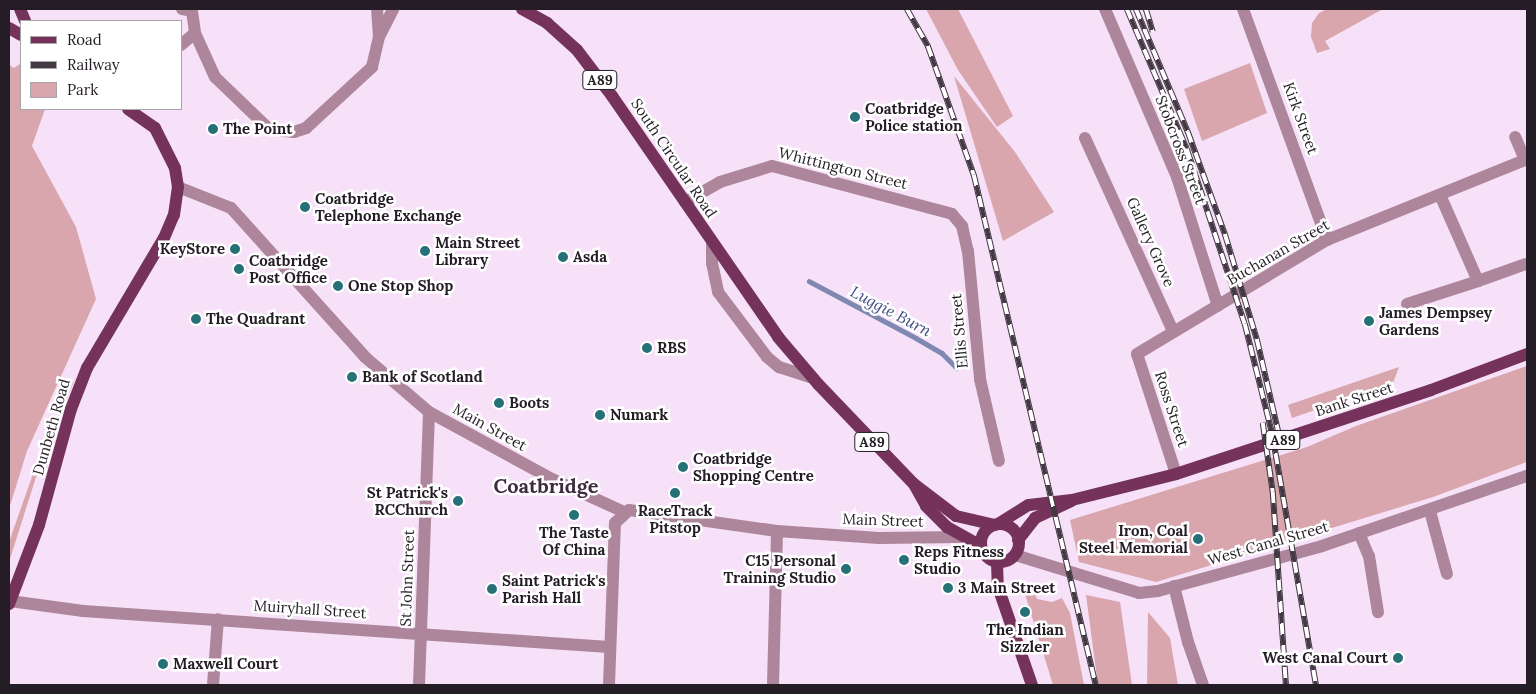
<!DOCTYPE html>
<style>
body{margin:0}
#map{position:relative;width:1536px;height:694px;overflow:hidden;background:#f6e1f8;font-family:Lora,serif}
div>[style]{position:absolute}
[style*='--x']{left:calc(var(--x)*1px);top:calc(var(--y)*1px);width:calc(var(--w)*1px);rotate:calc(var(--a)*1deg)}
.green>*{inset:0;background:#d8a6ac}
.stream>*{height:4.5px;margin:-2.25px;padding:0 2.25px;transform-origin:2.25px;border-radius:2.25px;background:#7f88b1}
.minor>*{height:12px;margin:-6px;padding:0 6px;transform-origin:6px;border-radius:6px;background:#ad869b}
.major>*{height:12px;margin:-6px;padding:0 6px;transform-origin:6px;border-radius:6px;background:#75335b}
.major>.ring{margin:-6px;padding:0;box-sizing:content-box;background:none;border:12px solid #75335b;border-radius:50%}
.rail>*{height:5.5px;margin-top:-2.75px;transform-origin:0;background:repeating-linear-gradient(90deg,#fff 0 11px,#423943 0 22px);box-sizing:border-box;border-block:1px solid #423943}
.dots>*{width:14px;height:14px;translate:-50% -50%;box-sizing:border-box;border:2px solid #fff;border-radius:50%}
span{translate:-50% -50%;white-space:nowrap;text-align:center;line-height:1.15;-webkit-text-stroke:5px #fff;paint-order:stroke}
.shield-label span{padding:1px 4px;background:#fff;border:1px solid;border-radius:4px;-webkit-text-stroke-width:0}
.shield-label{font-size:14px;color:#241d25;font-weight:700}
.poi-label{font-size:15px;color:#241d25;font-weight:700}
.left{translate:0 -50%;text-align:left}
.right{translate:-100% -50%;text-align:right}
.street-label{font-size:15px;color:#241d25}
.water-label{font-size:16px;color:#444d85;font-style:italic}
.district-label{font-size:20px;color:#3c2c3e;font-weight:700}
.frame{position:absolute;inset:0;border:10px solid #241d25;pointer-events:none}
.legend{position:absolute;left:20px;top:20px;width:162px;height:90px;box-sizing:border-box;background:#fff;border:1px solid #a7a5a8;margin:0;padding:6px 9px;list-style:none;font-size:15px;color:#241d25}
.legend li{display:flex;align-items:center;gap:10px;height:25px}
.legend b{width:25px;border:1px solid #a7a5a8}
</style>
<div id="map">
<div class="green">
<i style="clip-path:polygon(926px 9px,958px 9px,1013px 116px,997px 127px,958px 70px)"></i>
<i style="clip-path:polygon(1327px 9px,1383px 9px,1325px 41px,1330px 49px,1317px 53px,1311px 37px,1312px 23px,1319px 13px)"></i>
<i style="clip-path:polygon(1250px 63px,1267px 113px,1202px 141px,1184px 89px)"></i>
<i style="clip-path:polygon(20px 64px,21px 109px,45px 109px,32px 146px,76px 227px,96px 299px,27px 451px,9px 509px,9px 65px,14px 68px)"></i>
<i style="clip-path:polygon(954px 76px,1015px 152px,1054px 212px,1003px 241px)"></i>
<i style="clip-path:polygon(1527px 366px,1527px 462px,1433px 497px,1156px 582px,1079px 562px,1070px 520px,1307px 447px,1356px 426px)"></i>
<i style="clip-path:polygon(1399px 367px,1393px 383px,1292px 418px,1288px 405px)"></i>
<i style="clip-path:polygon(76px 376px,37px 474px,9px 562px,9px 542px,39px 457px)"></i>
<i style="clip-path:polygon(1021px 581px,1034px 590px,1037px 599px,1052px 602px,1062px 598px,1070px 613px,1084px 685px,1053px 685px)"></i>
<i style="clip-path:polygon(1086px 595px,1120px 602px,1132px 685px,1098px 685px)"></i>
<i style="clip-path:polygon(1148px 612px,1170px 638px,1178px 685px,1147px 685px)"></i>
</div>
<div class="stream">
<i style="--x:809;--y:281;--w:121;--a:28"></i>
<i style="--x:916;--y:338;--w:30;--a:30"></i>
<i style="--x:942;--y:353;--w:21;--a:45"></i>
</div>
<div class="minor">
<i style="--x:182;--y:9;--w:10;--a:11"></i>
<i style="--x:192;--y:11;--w:22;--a:82"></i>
<i style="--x:1105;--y:9;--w:183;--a:66.8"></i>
<i style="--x:1177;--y:177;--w:135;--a:72.4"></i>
<i style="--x:1243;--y:9;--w:246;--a:70"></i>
<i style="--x:380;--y:35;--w:29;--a:-63"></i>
<i style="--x:181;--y:45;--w:18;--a:-41"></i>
<i style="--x:195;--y:33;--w:48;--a:65.6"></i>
<i style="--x:215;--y:77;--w:75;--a:43.9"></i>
<i style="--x:269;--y:129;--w:25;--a:7"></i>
<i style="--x:294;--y:132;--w:13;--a:-18"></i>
<i style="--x:306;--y:128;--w:90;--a:-42.7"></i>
<i style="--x:372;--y:67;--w:31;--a:-77"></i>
<i style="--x:379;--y:37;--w:28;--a:-94"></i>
<i style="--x:1085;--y:138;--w:212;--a:65.5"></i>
<i style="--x:178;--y:187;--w:57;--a:21.6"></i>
<i style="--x:231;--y:208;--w:200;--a:48"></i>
<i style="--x:365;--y:357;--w:84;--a:40.7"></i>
<i style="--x:429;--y:412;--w:140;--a:28.6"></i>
<i style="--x:552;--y:479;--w:79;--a:24.6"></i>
<i style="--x:685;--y:202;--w:40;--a:-29.7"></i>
<i style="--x:720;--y:182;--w:54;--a:-17.1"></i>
<i style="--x:772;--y:166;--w:186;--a:14.9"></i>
<i style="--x:952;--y:214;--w:16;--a:50"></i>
<i style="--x:962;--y:226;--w:26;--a:77"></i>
<i style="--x:968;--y:251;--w:129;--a:84.6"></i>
<i style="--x:980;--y:379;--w:84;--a:77"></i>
<i style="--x:712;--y:244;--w:19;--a:90"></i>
<i style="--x:712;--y:263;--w:30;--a:78"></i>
<i style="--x:718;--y:292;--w:81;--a:53"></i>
<i style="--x:767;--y:357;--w:16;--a:40"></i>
<i style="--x:779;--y:367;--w:35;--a:18"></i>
<i style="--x:1478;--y:281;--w:51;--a:-19.5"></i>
<i style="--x:1407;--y:304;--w:75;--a:-17.9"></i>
<i style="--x:1478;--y:281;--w:94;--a:-113.8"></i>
<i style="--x:1176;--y:474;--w:126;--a:-108"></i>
<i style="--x:1137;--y:354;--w:222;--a:-31"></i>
<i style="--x:1327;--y:240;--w:214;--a:-22"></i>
<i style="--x:1525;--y:160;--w:25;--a:-113"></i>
<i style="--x:1430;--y:511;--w:65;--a:74.9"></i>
<i style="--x:1359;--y:533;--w:25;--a:67"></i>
<i style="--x:1369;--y:556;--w:57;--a:80.9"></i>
<i style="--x:1015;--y:555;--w:130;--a:17"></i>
<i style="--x:1139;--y:593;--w:19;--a:-6"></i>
<i style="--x:1158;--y:591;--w:170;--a:-15.3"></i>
<i style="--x:1322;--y:546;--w:217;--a:-18.9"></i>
<i style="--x:1174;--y:586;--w:58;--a:76"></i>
<i style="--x:1188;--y:642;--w:46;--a:70.8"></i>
<i style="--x:10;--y:601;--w:74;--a:7.8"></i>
<i style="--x:83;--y:611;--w:527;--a:3.92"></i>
<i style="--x:213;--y:685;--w:66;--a:-85.7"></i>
<i style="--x:419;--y:685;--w:273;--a:-87.9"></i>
<i style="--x:609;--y:685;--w:162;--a:-87.9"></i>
<i style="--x:615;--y:523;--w:19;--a:-43"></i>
<i style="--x:629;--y:510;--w:149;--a:8.1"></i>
<i style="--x:777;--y:531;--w:102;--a:3.9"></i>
<i style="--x:879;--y:538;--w:84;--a:-0.7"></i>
<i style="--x:773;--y:685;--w:154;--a:-88.5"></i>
</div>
<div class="major">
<i style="--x:20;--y:9;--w:13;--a:67"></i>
<i style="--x:522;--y:9;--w:29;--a:29"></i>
<i style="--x:547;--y:23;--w:40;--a:42"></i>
<i style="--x:577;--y:50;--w:58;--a:52.7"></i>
<i style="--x:612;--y:96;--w:293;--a:55.4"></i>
<i style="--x:778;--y:337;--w:62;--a:49.6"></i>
<i style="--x:818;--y:384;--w:139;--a:46.2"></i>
<i style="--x:914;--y:484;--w:53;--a:37.3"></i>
<i style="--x:956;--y:516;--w:40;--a:13"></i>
<i style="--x:9;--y:28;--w:14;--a:30"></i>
<i style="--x:914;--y:484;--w:25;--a:61"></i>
<i style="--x:926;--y:506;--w:30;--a:45"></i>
<i style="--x:947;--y:527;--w:38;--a:29"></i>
<i class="ring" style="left:981px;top:524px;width:26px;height:26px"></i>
<i style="--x:998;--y:524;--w:36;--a:-32"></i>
<i style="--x:1029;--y:505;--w:43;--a:-6.6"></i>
<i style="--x:1072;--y:500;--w:107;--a:-14"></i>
<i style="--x:1176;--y:474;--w:268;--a:-18.2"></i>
<i style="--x:1431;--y:390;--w:103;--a:-20.6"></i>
<i style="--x:1018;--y:540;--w:28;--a:-52"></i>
<i style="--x:1035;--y:518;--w:40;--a:-25"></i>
<i style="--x:997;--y:563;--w:24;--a:88"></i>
<i style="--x:998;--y:587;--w:104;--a:70.9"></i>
<i style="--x:9;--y:604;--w:85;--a:-69.2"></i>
<i style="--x:39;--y:525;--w:120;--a:-74.6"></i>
<i style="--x:71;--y:409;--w:44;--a:-68.7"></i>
<i style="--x:87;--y:368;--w:151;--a:-59.4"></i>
<i style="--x:164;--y:238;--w:25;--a:-67"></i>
<i style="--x:174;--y:215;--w:28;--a:-82"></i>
<i style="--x:178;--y:187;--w:19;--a:-99"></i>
<i style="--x:175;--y:168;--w:45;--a:-116.6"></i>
<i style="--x:155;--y:128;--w:33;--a:-145"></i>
</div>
<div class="rail">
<i style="--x:907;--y:9;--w:43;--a:60.4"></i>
<i style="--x:928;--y:46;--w:137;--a:70.4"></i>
<i style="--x:974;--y:175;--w:524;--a:76.55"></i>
<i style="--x:1127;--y:9;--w:152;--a:66.8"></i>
<i style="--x:1187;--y:149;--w:184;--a:71.7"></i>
<i style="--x:1245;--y:324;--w:111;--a:76"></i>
<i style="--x:1272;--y:432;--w:257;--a:80.1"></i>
<i style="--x:1136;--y:9;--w:134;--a:67.1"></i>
<i style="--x:1188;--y:132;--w:109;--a:70.1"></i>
<i style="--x:1225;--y:234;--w:110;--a:73.1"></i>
<i style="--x:1257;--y:339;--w:111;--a:77"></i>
<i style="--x:1146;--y:9;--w:24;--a:73"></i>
<i style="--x:1263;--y:423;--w:70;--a:81.8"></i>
<i style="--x:1273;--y:492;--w:193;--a:86.1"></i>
</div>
<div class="dots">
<i style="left:855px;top:117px;background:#267077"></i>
<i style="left:213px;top:129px;background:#267077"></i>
<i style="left:305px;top:207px;background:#267077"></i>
<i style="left:235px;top:249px;background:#267077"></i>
<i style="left:425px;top:251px;background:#267077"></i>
<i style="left:563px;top:257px;background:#267077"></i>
<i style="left:239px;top:269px;background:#267077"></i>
<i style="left:338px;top:286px;background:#267077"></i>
<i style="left:196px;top:319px;background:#267077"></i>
<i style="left:1369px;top:321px;background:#267077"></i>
<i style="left:647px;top:348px;background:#267077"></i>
<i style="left:352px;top:377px;background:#267077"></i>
<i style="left:499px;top:403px;background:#267077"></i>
<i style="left:600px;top:415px;background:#267077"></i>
<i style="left:683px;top:467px;background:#267077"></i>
<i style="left:675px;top:493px;background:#267077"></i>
<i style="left:458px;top:501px;background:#267077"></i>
<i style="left:574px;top:515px;background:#267077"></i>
<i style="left:1198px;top:539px;background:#267077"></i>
<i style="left:904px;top:560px;background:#267077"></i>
<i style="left:846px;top:569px;background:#267077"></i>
<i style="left:948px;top:588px;background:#267077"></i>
<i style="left:492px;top:589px;background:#267077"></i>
<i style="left:1025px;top:612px;background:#267077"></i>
<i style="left:1398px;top:658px;background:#267077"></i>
<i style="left:163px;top:664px;background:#267077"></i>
</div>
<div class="shield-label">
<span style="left:600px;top:80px">A89</span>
<span style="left:1283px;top:440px">A89</span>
<span style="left:872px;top:442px">A89</span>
</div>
<div class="poi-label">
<span class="left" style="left:865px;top:117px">Coatbridge<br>Police station</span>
<span class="left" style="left:223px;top:129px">The Point</span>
<span class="left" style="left:315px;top:207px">Coatbridge<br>Telephone Exchange</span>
<span class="left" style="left:435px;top:251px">Main Street<br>Library</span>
<span class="right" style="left:225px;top:249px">KeyStore</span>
<span class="left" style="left:573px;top:257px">Asda</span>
<span class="left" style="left:249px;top:269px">Coatbridge<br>Post Office</span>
<span class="left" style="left:348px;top:286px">One Stop Shop</span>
<span class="left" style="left:1379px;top:321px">James Dempsey<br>Gardens</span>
<span class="left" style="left:206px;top:319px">The Quadrant</span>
<span class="left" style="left:657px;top:348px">RBS</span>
<span class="left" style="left:362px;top:377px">Bank of Scotland</span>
<span class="left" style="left:509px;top:403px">Boots</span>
<span class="left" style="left:610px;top:415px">Numark</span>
<span class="left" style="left:693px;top:467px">Coatbridge<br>Shopping Centre</span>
<span class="right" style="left:448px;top:501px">St Patrick's<br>RCChurch</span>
<span style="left:675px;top:519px">RaceTrack<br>Pitstop</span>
<span class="right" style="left:1188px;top:539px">Iron, Coal<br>Steel Memorial</span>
<span style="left:574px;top:541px">The Taste<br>Of China</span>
<span class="left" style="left:914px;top:560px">Reps Fitness<br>Studio</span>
<span class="right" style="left:836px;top:569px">C15 Personal<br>Training Studio</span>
<span class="left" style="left:502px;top:589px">Saint Patrick's<br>Parish Hall</span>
<span class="left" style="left:958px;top:588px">3 Main Street</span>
<span style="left:1025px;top:638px">The Indian<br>Sizzler</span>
<span class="right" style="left:1388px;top:658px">West Canal Court</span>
<span class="left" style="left:173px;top:664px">Maxwell Court</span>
</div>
<div class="street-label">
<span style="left:1301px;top:118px;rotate:70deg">Kirk Street</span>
<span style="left:1181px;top:150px;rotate:69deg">Stobcross Street</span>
<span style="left:674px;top:158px;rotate:56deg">South Circular Road</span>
<span style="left:843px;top:168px;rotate:14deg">Whittington Street</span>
<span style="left:1151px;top:242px;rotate:66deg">Gallery Grove</span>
<span style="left:1278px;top:252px;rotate:-30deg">Buchanan Street</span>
<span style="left:959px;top:331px;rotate:-95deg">Ellis Street</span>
<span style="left:1354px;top:399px;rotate:-18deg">Bank Street</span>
<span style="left:1172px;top:409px;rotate:72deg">Ross Street</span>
<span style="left:51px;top:427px;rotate:-74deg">Dunbeth Road</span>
<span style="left:490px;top:427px;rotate:29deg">Main Street</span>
<span style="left:883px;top:520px;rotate:2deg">Main Street</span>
<span style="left:1268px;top:543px;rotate:-16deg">West Canal Street</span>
<span style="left:407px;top:578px;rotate:-88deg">St John Street</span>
<span style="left:310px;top:609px;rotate:4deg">Muiryhall Street</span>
</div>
<div class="water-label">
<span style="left:891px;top:311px;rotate:28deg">Luggie Burn</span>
</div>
<div class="district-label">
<span style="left:546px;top:485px">Coatbridge</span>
</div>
<div class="frame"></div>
<ul class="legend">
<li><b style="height:6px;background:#75335b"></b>Road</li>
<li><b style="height:6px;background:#423943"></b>Railway</li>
<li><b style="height:14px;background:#d8a6ac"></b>Park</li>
</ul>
</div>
